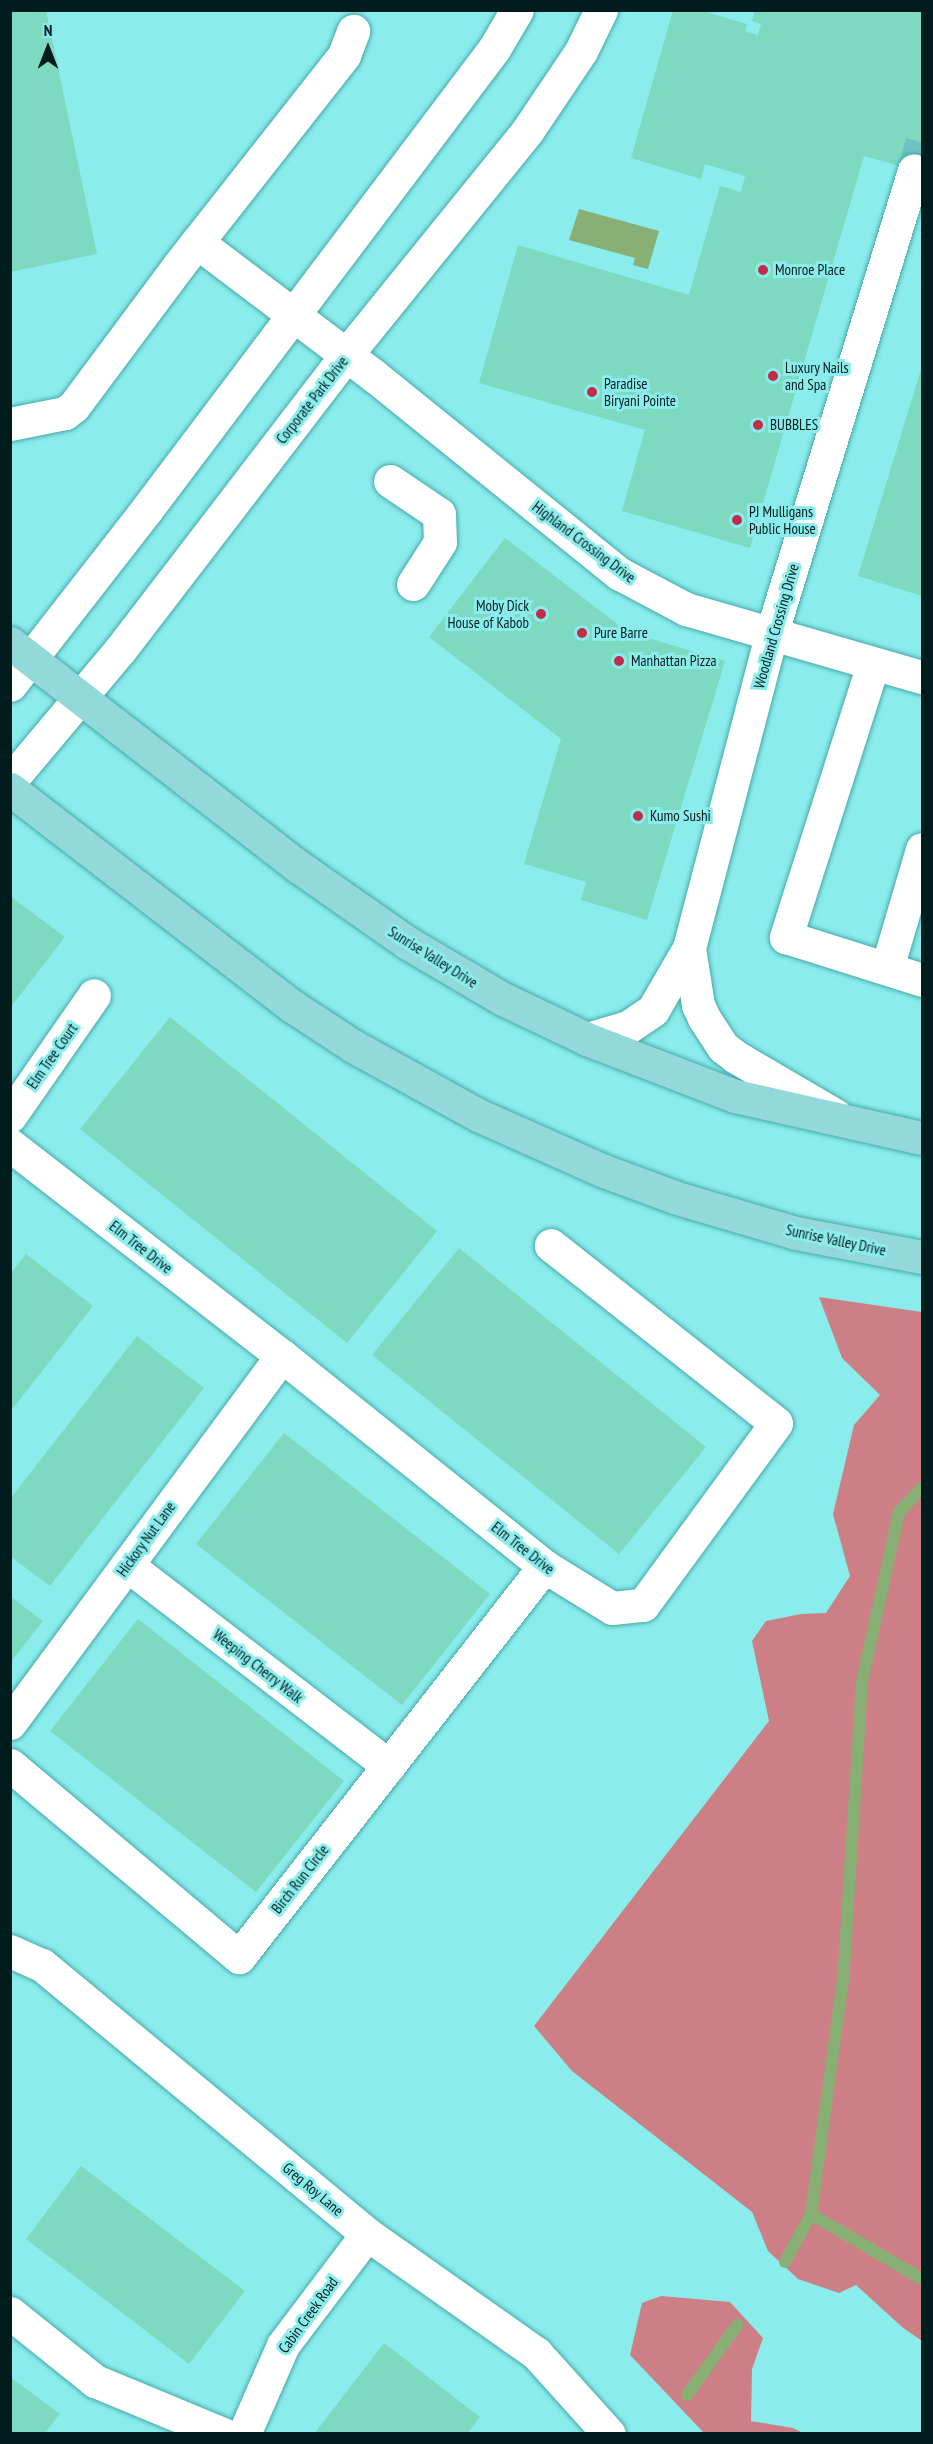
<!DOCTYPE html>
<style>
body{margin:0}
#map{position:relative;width:933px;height:2444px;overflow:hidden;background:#8becec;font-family:"PT Sans Narrow",sans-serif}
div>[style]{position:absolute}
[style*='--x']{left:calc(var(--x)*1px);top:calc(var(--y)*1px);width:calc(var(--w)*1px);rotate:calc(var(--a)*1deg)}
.forest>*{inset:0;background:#cc8086}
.water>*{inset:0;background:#89b074}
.stream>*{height:12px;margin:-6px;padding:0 6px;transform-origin:6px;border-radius:6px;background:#89b074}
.building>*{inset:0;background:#7ed9c1}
.minor-tunnel>*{height:33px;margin-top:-16.5px;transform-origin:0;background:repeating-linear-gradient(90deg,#6fc2c2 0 33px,transparent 0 49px)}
.roads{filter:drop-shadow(0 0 2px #45a9a9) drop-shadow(0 0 2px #45a9a9)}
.minor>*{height:33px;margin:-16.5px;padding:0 16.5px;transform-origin:16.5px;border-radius:16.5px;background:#fff}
.major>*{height:33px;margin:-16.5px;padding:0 16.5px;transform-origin:16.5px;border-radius:16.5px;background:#94d9d9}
.dots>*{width:16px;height:16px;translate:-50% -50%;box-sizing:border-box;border:3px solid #8becec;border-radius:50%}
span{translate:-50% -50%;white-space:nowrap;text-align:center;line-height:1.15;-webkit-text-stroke:6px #8becec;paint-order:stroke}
.poi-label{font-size:15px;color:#001c1c}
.left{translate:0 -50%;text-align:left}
.right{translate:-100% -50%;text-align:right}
.street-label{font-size:15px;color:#001c1c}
.frame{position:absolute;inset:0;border:12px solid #001c1c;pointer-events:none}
.north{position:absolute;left:18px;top:18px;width:60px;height:60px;-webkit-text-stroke:4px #8becec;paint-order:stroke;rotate:0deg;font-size:16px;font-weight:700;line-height:24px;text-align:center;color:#001c1c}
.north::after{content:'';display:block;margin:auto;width:21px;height:27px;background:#001c1c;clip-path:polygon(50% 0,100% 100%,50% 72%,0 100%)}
</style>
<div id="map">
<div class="forest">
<i style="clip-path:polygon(819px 1297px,922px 1312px,922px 2341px,902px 2327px,856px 2285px,839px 2293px,798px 2279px,768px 2251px,752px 2212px,572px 2071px,534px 2026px,769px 1721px,752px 1641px,766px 1621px,801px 1614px,826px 1613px,850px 1576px,833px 1514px,854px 1425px,880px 1395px,842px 1358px)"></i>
<i style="clip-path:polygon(661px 2296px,730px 2302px,763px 2338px,752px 2369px,751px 2421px,793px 2428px,803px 2433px,704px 2433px,630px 2355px,642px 2303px)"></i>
</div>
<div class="water">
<i style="clip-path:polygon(579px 209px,659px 231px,648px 269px,633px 265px,635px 258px,569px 240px)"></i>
</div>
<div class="stream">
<i style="--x:922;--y:1488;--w:33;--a:134"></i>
<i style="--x:899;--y:1512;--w:174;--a:102.3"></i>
<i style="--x:862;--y:1682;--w:299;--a:93.6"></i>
<i style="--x:843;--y:1980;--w:236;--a:97.8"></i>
<i style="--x:811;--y:2214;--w:129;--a:30.4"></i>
<i style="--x:785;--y:2262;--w:55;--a:-61.6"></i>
<i style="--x:687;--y:2395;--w:87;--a:-54.3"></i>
</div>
<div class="building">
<i style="clip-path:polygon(10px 10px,46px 10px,97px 254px,10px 272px)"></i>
<i style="clip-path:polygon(673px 10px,699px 10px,747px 24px,745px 31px,758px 35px,761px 24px,752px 21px,755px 10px,922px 10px,922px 172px,864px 156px,750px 548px,622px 511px,645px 430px,479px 383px,518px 245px,689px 295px,720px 186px,741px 192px,745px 176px,705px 164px,701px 179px,631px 158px)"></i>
<i style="clip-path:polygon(922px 366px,922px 596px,858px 576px)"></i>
<i style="clip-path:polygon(505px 538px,628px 632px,725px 661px,647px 920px,581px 900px,586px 882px,524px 864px,561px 739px,429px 637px)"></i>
<i style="clip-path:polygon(10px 896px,65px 937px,10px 1008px)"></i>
<i style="clip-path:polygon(170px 1017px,437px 1231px,347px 1343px,80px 1129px)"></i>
<i style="clip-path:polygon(459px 1248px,706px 1447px,619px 1554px,372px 1355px)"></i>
<i style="clip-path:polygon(26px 1254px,93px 1306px,10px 1412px,10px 1274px)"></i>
<i style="clip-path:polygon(137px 1336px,204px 1388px,50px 1586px,10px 1556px,10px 1499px)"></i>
<i style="clip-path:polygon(284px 1433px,490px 1594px,402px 1705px,196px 1544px)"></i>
<i style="clip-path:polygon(10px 1596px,43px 1621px,10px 1663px)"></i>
<i style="clip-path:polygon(138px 1619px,344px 1781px,256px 1892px,50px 1731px)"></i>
<i style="clip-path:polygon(81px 2166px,245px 2291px,189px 2364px,26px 2239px)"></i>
<i style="clip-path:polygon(384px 2343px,480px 2417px,467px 2434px,314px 2434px)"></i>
<i style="clip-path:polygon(10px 2377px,60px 2414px,44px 2434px,10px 2434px)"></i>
</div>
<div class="minor-tunnel">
<i style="--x:914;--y:170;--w:29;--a:-74"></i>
</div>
<div class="roads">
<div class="minor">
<i style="--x:197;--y:242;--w:221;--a:37.1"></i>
<i style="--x:373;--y:375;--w:317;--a:38.9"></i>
<i style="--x:620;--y:574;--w:75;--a:27.9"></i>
<i style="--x:686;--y:609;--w:246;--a:16.1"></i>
<i style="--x:10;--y:424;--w:56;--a:-11.3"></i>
<i style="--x:65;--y:413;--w:11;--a:-38"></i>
<i style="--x:74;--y:406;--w:176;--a:-53.3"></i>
<i style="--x:179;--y:265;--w:267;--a:-51.8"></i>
<i style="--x:344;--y:55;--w:26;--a:-69"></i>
<i style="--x:390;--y:481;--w:59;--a:34"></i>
<i style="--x:439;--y:514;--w:28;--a:88"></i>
<i style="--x:440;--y:542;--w:50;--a:122.7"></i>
<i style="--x:873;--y:664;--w:287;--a:107.7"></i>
<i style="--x:786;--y:937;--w:143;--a:17.5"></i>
<i style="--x:10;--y:685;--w:223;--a:-52.1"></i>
<i style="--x:147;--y:509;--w:576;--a:-52.97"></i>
<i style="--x:494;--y:49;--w:45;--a:-59.5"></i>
<i style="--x:10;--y:781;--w:171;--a:-50"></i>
<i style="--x:120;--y:650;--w:372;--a:-52.5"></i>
<i style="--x:346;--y:355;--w:289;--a:-51"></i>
<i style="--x:528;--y:130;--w:95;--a:-56.1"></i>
<i style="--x:581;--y:51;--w:46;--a:-64"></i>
<i style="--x:689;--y:948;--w:58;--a:81"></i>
<i style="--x:698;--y:1005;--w:14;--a:65"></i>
<i style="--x:704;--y:1018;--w:35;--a:57"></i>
<i style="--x:723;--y:1047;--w:16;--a:38"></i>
<i style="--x:736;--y:1057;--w:115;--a:30.4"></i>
<i style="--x:887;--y:968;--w:124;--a:-73.6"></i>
<i style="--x:587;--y:1039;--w:43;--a:-16.3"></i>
<i style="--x:628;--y:1027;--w:30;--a:-34"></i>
<i style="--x:653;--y:1010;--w:72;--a:-59.9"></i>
<i style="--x:689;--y:948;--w:324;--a:-75.3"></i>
<i style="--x:771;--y:635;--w:486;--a:-72.9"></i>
<i style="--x:10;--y:1116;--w:147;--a:-55.2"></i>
<i style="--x:10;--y:1145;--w:344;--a:37.8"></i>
<i style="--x:282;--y:1356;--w:336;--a:38.7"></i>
<i style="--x:544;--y:1566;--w:80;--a:31.7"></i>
<i style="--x:612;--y:1608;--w:31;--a:-6"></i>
<i style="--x:643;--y:1605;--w:225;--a:-53.8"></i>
<i style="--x:776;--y:1423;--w:287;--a:-141.7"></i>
<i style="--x:127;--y:1565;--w:330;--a:37.5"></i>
<i style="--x:10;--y:1723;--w:457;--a:-53.5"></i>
<i style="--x:10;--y:1765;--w:299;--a:40"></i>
<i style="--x:239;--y:1957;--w:496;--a:-52"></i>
<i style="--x:10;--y:1951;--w:35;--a:24"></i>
<i style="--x:42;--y:1965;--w:422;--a:39.6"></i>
<i style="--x:367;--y:2234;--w:207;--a:35.2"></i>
<i style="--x:536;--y:2353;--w:109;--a:48"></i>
<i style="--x:10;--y:2313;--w:109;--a:38.7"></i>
<i style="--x:95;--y:2381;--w:139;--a:22.5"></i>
<i style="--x:244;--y:2434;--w:97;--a:-66.3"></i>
<i style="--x:283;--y:2345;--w:139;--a:-52.9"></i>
</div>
<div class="major">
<i style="--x:10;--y:643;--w:366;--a:37.8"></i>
<i style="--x:299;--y:867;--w:131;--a:35"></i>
<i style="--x:406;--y:942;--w:110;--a:30.5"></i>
<i style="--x:501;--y:998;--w:95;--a:25.5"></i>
<i style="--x:587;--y:1039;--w:159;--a:21.1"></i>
<i style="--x:735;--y:1096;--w:192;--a:12.7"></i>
<i style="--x:10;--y:789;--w:356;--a:37.6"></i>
<i style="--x:292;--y:1006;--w:73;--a:33.3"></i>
<i style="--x:353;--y:1046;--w:143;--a:28.9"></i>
<i style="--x:478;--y:1115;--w:138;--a:24"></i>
<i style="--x:604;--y:1171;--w:78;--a:20.3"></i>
<i style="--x:677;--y:1198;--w:124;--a:16.4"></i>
<i style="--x:796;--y:1233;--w:128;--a:10.8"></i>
</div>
</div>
<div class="dots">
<i style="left:763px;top:270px;background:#be2e4a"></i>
<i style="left:773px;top:376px;background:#be2e4a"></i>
<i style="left:592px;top:392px;background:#be2e4a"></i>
<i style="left:758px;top:425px;background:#be2e4a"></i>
<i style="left:737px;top:520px;background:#be2e4a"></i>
<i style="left:541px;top:614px;background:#be2e4a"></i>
<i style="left:582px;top:633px;background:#be2e4a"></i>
<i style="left:619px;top:661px;background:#be2e4a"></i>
<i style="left:638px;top:816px;background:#be2e4a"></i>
</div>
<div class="poi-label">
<span class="left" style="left:775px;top:270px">Monroe Place</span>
<span class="left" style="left:785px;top:376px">Luxury Nails<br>and Spa</span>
<span class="left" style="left:604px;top:392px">Paradise<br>Biryani Pointe</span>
<span class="left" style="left:770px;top:425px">BUBBLES</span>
<span class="left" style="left:749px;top:520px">PJ Mulligans<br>Public House</span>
<span class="right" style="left:529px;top:614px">Moby Dick<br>House of Kabob</span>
<span class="left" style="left:594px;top:633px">Pure Barre</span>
<span class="left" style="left:631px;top:661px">Manhattan Pizza</span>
<span class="left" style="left:650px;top:816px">Kumo Sushi</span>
</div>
<div class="street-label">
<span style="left:312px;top:400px;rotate:-52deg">Corporate Park Drive</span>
<span style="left:584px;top:542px;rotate:37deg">Highland Crossing Drive</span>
<span style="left:776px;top:626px;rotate:-74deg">Woodland Crossing Drive</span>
<span style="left:433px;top:957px;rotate:32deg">Sunrise Valley Drive</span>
<span style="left:52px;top:1056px;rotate:-55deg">Elm Tree Court</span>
<span style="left:836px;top:1240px;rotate:12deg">Sunrise Valley Drive</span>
<span style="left:141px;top:1247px;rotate:38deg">Elm Tree Drive</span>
<span style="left:146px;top:1539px;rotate:-54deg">Hickory Nut Lane</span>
<span style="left:523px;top:1548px;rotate:38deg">Elm Tree Drive</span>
<span style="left:258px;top:1666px;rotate:38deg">Weeping Cherry Walk</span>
<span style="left:300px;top:1879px;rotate:-52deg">Birch Run Circle</span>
<span style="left:313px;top:2189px;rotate:40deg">Greg Roy Lane</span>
<span style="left:308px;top:2315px;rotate:-54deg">Cabin Creek Road</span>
</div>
<div class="frame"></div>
<div class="north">N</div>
</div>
